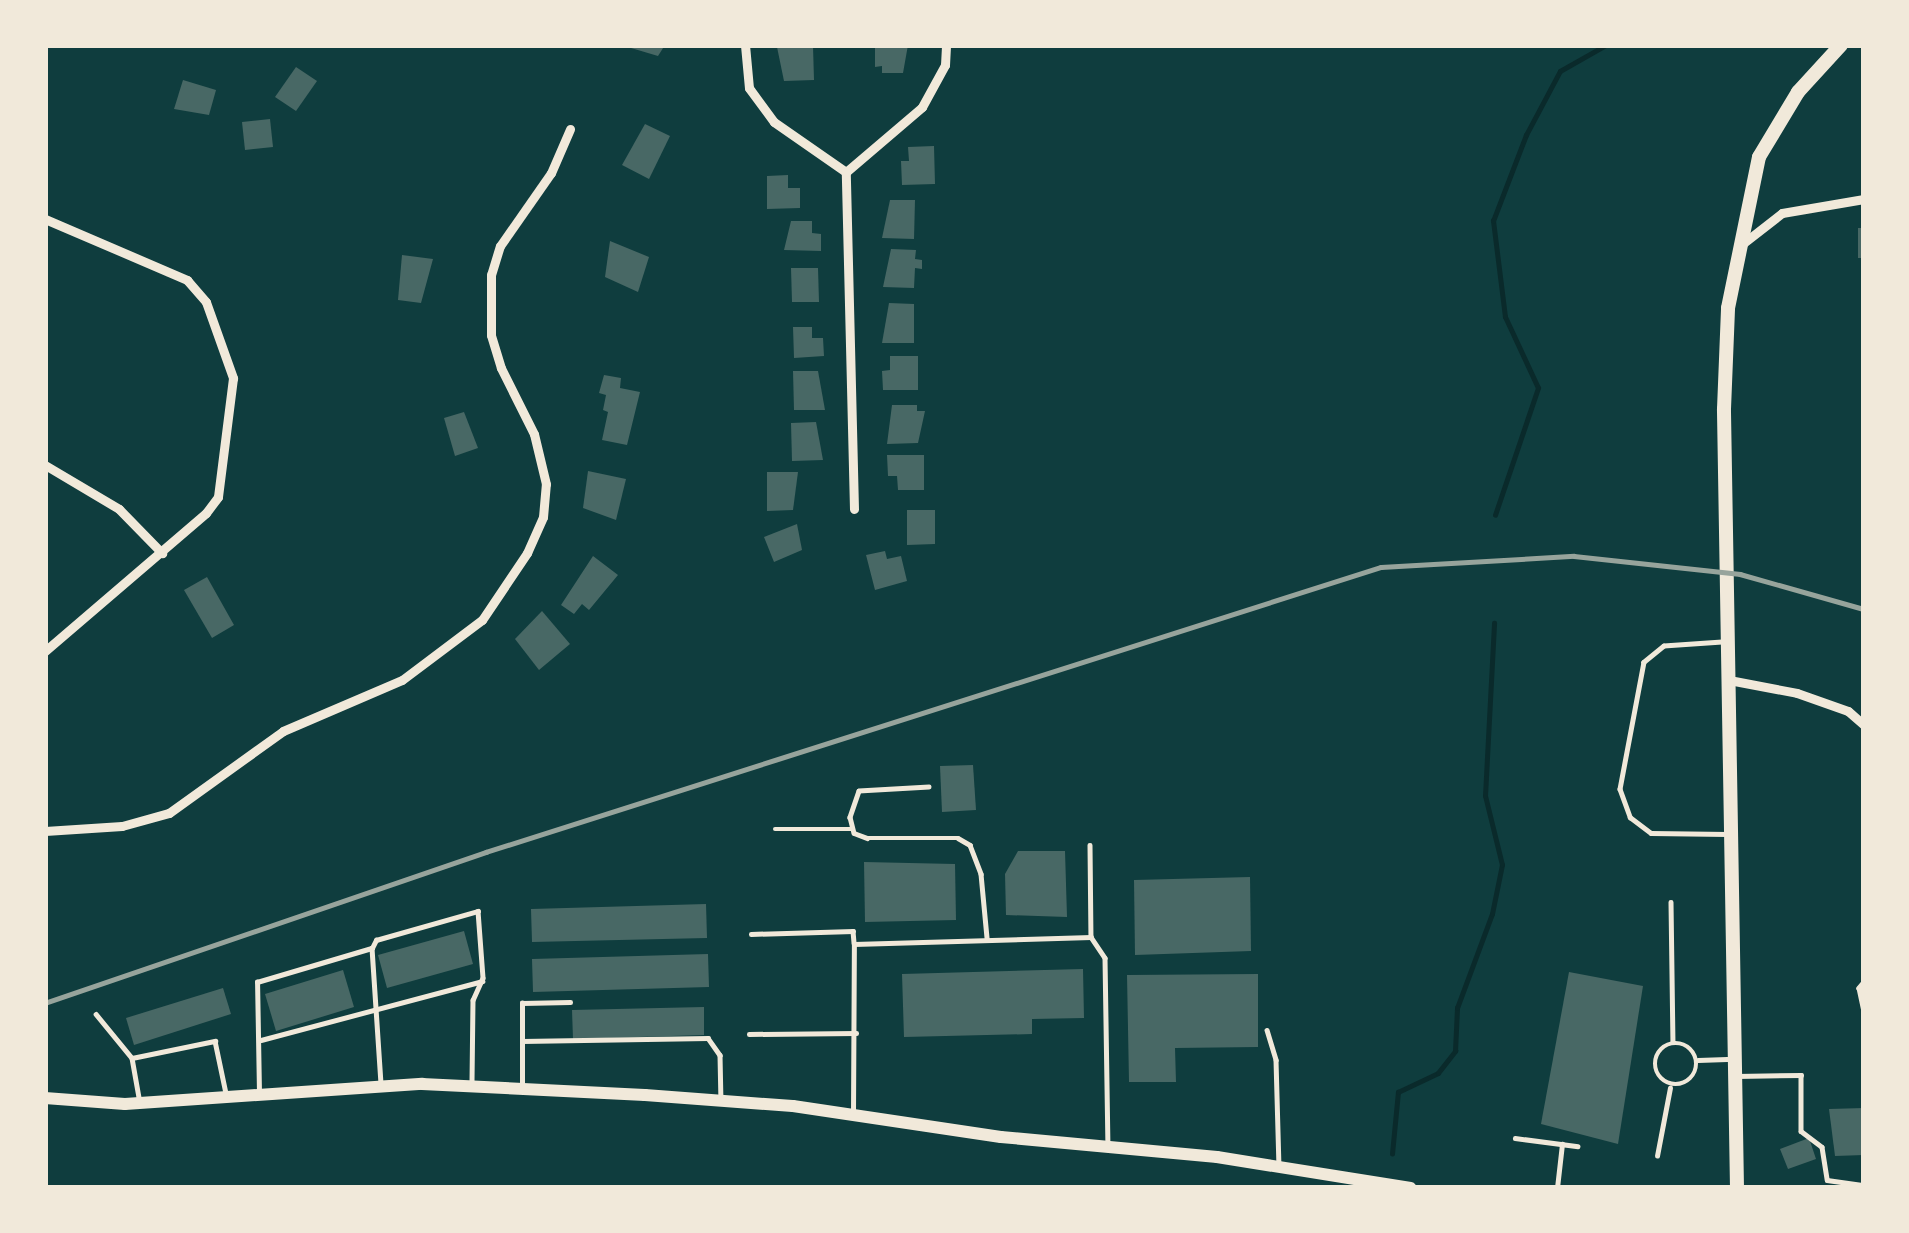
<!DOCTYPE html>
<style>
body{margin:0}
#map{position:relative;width:1909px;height:1233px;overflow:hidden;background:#0f3d3e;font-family:"PT Sans Narrow",sans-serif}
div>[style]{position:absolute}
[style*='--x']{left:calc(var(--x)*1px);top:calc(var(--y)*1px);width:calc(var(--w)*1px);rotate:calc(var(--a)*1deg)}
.stream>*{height:4.5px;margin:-2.25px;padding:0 2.25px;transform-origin:2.25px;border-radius:2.25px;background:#0a2a2b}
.building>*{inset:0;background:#486865}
.service>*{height:4.5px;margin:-2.25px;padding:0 2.25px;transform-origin:2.25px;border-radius:2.25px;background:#f1e9da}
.service>.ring{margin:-2.25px;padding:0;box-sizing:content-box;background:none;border:4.5px solid #f1e9da;border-radius:50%}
.minor>*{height:9px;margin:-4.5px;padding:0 4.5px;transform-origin:4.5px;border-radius:4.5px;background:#f1e9da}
.tertiary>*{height:12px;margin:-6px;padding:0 6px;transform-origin:6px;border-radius:6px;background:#f1e9da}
.secondary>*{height:14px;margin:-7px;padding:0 7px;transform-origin:7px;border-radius:7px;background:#f1e9da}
.rail>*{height:4.5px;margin:-2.25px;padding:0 2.25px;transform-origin:2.25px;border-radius:2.25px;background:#97a49c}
span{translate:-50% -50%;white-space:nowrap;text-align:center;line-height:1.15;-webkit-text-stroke:12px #f1e9da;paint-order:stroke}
.frame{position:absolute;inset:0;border:48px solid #f1e9da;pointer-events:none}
</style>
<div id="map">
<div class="stream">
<i style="--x:1495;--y:515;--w:134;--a:-71.3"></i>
<i style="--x:1538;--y:388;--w:78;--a:-114.9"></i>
<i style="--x:1505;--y:317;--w:97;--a:-97.1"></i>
<i style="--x:1493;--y:221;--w:92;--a:-69"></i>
<i style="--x:1526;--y:135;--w:72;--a:-62"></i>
<i style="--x:1560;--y:71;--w:53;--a:-29.5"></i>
<i style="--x:1392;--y:1154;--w:62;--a:-84.5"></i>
<i style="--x:1398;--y:1092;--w:44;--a:-25.4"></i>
<i style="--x:1438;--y:1073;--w:28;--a:-52"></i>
<i style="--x:1455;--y:1051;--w:43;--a:-87.3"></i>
<i style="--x:1457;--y:1008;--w:100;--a:-69.6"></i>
<i style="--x:1492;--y:914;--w:50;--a:-78.5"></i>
<i style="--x:1502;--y:865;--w:71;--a:-103.8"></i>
<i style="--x:1485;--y:796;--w:173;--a:-87"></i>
</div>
<div class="building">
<i style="clip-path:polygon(621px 45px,665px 45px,658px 56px)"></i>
<i style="clip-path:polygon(875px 45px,908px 45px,903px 73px,882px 73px,882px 66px,875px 67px)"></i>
<i style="clip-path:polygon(813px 46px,814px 80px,784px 81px,777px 47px)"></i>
<i style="clip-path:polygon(296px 67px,317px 81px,296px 111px,275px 97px)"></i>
<i style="clip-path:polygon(183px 80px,216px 90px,209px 115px,174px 109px)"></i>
<i style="clip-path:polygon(270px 119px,273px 147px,245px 150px,242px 122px)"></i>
<i style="clip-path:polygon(645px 124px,670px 136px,649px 179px,622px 165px)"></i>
<i style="clip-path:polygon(934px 146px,935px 184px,902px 185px,901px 161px,909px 161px,908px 147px)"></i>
<i style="clip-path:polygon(788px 175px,788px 188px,800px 188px,800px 208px,767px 209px,767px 176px)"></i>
<i style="clip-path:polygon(890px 200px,915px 200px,914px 239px,882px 238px)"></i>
<i style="clip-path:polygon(791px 221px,812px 221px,812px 233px,821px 234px,821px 251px,784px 250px)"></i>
<i style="clip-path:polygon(1858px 228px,1864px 228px,1864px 258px,1858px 258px)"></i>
<i style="clip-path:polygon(610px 241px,649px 257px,638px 292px,605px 277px)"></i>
<i style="clip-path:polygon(891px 249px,916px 250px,915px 259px,922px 260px,922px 269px,915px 268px,914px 288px,883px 287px)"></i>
<i style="clip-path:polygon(402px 255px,433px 259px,421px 303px,398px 300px)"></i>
<i style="clip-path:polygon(791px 268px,818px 268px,819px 302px,792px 302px)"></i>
<i style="clip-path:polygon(889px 303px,914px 304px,914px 343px,882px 343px)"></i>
<i style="clip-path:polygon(793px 327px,812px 327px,812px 338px,823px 338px,824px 356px,794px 358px)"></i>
<i style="clip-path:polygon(890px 356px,918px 356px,918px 390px,883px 390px,882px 371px,890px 370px)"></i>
<i style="clip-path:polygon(793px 371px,818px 371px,825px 410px,794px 410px)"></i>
<i style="clip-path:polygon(604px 375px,621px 378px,620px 388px,640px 392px,627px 445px,602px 440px,608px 412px,603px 410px,606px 395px,599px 393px)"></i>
<i style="clip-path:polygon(892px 405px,917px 405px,917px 411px,925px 411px,918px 443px,887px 444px)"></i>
<i style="clip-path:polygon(464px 412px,478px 448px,455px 456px,444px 418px)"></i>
<i style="clip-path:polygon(816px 422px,823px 460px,792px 461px,791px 423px)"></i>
<i style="clip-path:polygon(887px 455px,924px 455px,924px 490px,898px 490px,897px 476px,888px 476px)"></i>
<i style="clip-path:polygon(588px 471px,626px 479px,616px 520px,583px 508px)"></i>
<i style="clip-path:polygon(767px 472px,798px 472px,793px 510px,767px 511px)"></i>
<i style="clip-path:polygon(907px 510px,935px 510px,935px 544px,907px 545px)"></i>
<i style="clip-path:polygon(797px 524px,802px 550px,774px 562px,764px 537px)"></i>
<i style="clip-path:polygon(885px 551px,887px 559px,901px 556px,907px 581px,875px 590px,866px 555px)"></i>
<i style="clip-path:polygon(593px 556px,618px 575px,589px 610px,582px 604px,574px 614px,561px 605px)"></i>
<i style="clip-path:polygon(207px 577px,234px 625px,212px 638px,184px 590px)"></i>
<i style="clip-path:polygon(542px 611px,570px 644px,539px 670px,515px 639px)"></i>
<i style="clip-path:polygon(973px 765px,976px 810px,942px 812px,940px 766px)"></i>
<i style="clip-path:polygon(1018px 851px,1065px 851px,1067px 917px,1006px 915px,1005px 874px)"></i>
<i style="clip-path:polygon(864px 862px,955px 864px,956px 920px,865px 922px)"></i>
<i style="clip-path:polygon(1250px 877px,1251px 951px,1135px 955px,1134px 880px)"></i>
<i style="clip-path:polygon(706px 904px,707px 938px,532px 942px,531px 909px)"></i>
<i style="clip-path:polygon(464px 931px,473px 964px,387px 988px,378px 955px)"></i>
<i style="clip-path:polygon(708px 954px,709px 987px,533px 992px,532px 959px)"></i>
<i style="clip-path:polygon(1083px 969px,1084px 1018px,1032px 1019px,1032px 1034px,904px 1037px,902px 974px)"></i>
<i style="clip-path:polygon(343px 970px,354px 1007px,276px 1031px,265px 994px)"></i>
<i style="clip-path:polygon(1569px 972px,1643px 986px,1618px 1144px,1541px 1124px)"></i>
<i style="clip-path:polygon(1258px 974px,1258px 1047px,1175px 1048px,1176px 1082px,1129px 1082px,1127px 975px)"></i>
<i style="clip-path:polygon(223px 988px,231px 1014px,134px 1045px,126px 1018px)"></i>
<i style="clip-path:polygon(704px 1007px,704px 1035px,573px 1039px,572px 1010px)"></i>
<i style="clip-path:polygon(1864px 1108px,1864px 1155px,1835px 1156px,1829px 1109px)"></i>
<i style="clip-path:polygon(1809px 1138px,1816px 1159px,1788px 1169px,1780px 1149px)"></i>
</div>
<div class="service">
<i style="--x:1722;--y:642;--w:58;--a:176.1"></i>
<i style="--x:1664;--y:646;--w:26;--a:141"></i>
<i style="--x:1644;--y:662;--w:129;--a:100.7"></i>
<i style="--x:1620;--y:789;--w:30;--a:70"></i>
<i style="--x:1630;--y:817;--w:26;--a:37"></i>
<i style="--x:1651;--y:833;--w:76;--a:0.8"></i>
<i style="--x:929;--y:787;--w:70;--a:176.7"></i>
<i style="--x:859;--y:791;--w:28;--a:109"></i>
<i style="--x:850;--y:817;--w:16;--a:76"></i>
<i style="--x:854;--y:833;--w:14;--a:21"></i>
<i style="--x:867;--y:838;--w:91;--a:0"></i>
<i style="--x:958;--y:838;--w:14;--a:30"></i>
<i style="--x:970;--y:845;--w:31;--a:69"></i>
<i style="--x:981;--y:874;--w:64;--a:84.6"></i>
<i style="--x:775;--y:829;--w:78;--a:0"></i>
<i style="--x:1090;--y:845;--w:92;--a:89.4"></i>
<i style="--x:1091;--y:937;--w:25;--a:56"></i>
<i style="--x:1105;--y:958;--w:184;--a:89.1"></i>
<i style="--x:1671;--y:902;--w:140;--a:89.2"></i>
<i style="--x:751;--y:934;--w:102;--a:-1.7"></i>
<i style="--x:853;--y:931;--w:12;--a:85"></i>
<i style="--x:372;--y:948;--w:9;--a:-63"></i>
<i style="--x:376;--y:940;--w:106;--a:-15.9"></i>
<i style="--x:478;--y:911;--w:67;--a:85.7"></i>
<i style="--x:483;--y:978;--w:24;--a:114"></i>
<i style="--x:473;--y:1000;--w:81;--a:90.7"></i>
<i style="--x:1864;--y:982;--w:8;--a:130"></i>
<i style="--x:1859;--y:988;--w:25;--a:78"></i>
<i style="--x:96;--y:1014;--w:57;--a:50.7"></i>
<i style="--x:132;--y:1058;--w:46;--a:79.9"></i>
<i style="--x:1267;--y:1030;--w:31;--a:73"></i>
<i style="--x:1276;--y:1060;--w:107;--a:88.4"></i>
<i style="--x:749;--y:1034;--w:107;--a:-0.5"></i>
<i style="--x:261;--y:1040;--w:229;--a:-14.9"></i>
<i style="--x:522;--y:1041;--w:186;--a:-0.9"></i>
<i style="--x:708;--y:1038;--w:21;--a:55"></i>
<i style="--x:720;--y:1055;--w:46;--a:88.8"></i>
<i class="ring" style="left:1655px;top:1043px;width:37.5px;height:37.5px"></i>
<i style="--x:132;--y:1058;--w:85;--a:-11.6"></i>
<i style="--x:215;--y:1041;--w:53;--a:78.1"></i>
<i style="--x:1698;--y:1060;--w:36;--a:-2"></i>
<i style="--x:1736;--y:1076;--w:65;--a:-0.9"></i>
<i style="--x:1801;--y:1075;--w:56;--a:90"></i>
<i style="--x:1801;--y:1131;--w:26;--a:37"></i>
<i style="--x:1822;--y:1147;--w:33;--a:81"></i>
<i style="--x:1827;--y:1180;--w:37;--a:8"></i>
<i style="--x:522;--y:1084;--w:81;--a:-90"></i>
<i style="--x:522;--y:1003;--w:48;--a:-1.2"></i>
<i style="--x:259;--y:1093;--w:111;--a:-91"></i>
<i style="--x:257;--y:982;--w:120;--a:-16.5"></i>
<i style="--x:372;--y:948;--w:135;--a:86.2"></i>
<i style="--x:853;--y:1115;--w:171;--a:-89.7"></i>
<i style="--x:854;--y:944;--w:237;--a:-1.7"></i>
<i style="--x:1515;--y:1138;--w:63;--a:7.4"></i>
<i style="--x:1657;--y:1156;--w:69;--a:-79.2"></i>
<i style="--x:1557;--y:1188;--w:44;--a:-83.5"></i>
</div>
<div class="minor">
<i style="--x:745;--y:45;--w:43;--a:84.7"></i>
<i style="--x:749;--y:88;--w:42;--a:53.7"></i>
<i style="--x:774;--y:122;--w:88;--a:34.8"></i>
<i style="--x:45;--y:219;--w:155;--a:23.2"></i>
<i style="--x:187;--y:280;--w:29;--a:49"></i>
<i style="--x:206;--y:302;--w:81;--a:70.4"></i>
<i style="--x:233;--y:378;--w:120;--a:97.2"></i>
<i style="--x:218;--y:497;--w:20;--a:127"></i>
<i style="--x:206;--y:513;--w:212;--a:139.4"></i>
<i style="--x:1741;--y:245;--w:52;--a:-38"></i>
<i style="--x:1782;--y:213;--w:83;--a:-9.7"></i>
<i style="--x:45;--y:465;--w:86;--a:30.7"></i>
<i style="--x:119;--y:509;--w:62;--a:45.7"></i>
<i style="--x:854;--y:509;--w:337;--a:-91.4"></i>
<i style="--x:846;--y:172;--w:100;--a:-40.5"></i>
<i style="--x:922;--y:107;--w:48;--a:-61.3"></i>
<i style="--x:945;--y:65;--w:20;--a:-87"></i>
<i style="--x:1729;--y:680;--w:69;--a:10.8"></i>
<i style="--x:1797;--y:693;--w:54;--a:19.4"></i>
<i style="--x:1848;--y:711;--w:21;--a:41"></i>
<i style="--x:45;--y:831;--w:77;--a:-3.7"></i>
<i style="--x:122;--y:826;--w:49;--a:-15.5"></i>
<i style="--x:169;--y:813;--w:140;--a:-35.7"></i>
<i style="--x:283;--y:731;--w:129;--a:-23.2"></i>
<i style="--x:402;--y:680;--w:100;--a:-36.9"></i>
<i style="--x:482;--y:620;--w:81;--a:-56.1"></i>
<i style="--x:527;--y:553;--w:39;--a:-66"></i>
<i style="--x:543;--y:517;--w:33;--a:-85"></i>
<i style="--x:546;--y:484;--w:51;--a:-103.5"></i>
<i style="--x:534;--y:434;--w:74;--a:-116.6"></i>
<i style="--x:501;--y:368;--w:34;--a:-107"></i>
<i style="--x:491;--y:335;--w:60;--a:-90"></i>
<i style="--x:491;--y:275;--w:30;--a:-73"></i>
<i style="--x:500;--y:246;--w:89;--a:-55.1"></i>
<i style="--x:551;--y:173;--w:48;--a:-66.6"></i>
</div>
<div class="tertiary">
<i style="--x:45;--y:1098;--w:80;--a:4.3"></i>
<i style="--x:125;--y:1104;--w:298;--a:-3.9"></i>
<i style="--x:422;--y:1084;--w:223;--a:2.8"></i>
<i style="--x:645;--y:1095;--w:148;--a:4.3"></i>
<i style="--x:793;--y:1106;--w:210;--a:8.5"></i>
<i style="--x:1001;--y:1137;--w:217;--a:5.3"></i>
<i style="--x:1217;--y:1157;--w:196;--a:9.1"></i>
</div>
<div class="secondary">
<i style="--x:1737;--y:1188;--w:779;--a:-90.96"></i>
<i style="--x:1724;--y:409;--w:101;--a:-87.7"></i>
<i style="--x:1728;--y:308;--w:154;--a:-78.4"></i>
<i style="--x:1759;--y:157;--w:76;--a:-59"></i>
<i style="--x:1798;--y:92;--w:64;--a:-47.5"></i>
</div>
<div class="rail">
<i style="--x:45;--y:1003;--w:466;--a:-18.9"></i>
<i style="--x:486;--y:852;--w:939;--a:-17.66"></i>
<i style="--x:1381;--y:567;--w:193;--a:-3.3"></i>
<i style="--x:1574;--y:556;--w:167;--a:6.2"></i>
<i style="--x:1740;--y:574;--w:129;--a:15.8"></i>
</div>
<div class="frame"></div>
</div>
